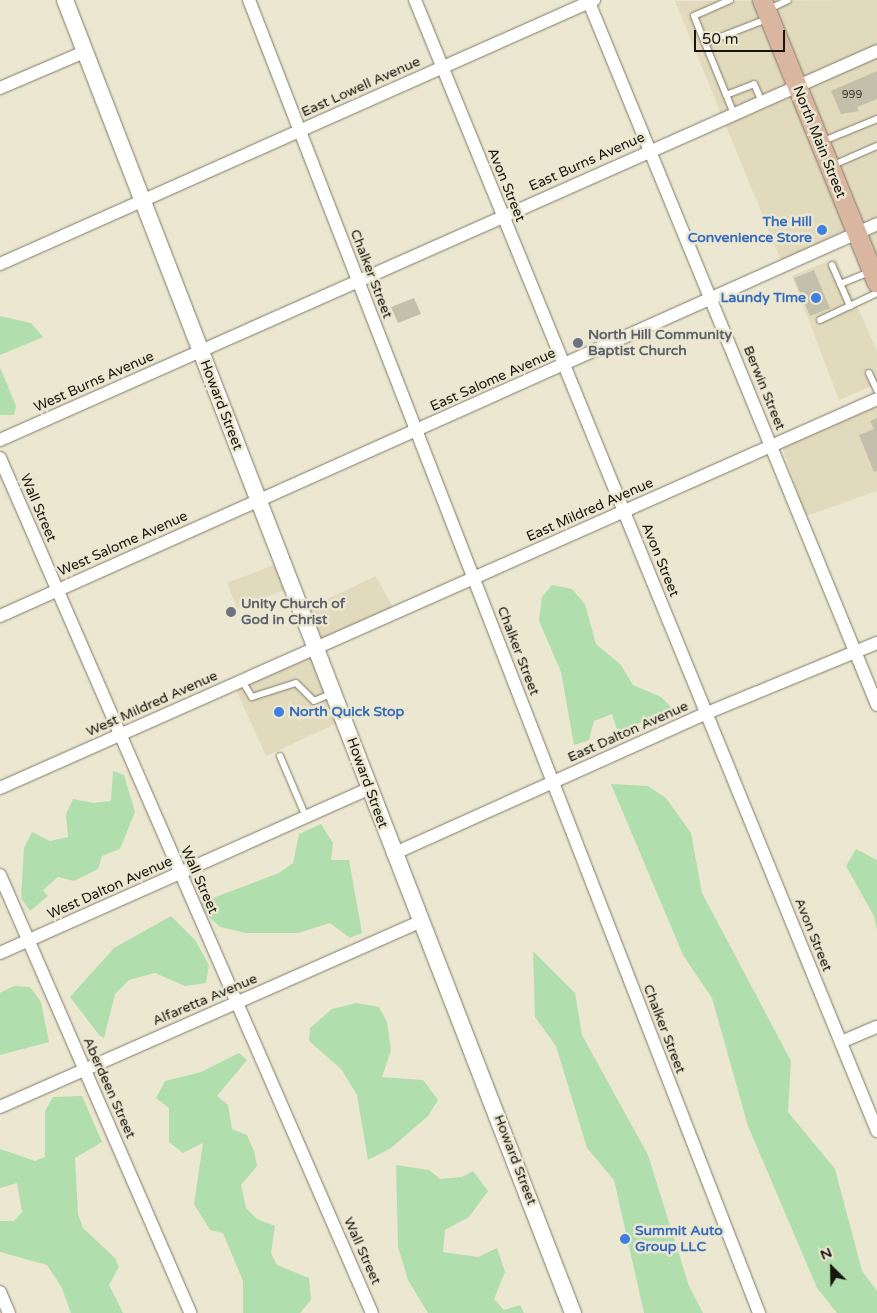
<!DOCTYPE html>
<style>
body{margin:0}
#map{position:relative;width:877px;height:1313px;overflow:hidden;background:#ece7d1;font-family:"Varela Round",sans-serif}
div>[style]{position:absolute}
[style*='--x']{left:calc(var(--x)*1px);top:calc(var(--y)*1px);width:calc(var(--w)*1px);rotate:calc(var(--a)*1deg)}
.built>*{inset:0;background:#e1dabd}
.green>*{inset:0;background:#b1dead}
.building>*{inset:0;background:#c4bfaa}
.roads{filter:drop-shadow(0 0 1px #7e7966) drop-shadow(0 0 1px #7e7966)}
.lane>*{height:6px;margin:-3px;padding:0 3px;transform-origin:3px;border-radius:3px;background:#fff}
.street>*{height:12px;margin:-6px;padding:0 6px;transform-origin:6px;border-radius:6px;background:#fff}
.secondary>*{height:16px;margin:-8px;padding:0 8px;transform-origin:8px;border-radius:8px;background:#fff}
.primary>*{height:19px;margin:-9.5px;padding:0 9.5px;transform-origin:9.5px;border-radius:9.5px;background:#dab5a0}
.dots>*{width:14px;height:14px;translate:-50% -50%;box-sizing:border-box;border:2px solid #ece7d1;border-radius:50%}
span{translate:-50% -50%;white-space:nowrap;text-align:center;line-height:1.15;-webkit-text-stroke:5px #ece7d1;paint-order:stroke}
.number-label{font-size:11px;color:#424035}
.number-label span{-webkit-text-stroke-width:0}
.street-label{font-size:14px;color:#17160e}
.shop-label{font-size:14px;color:#366cbe;font-weight:700}
.right{translate:-100% -50%;text-align:right}
.left{translate:0 -50%;text-align:left}
.worship-label{font-size:14px;color:#5b616d;font-weight:700}
.north{position:absolute;left:807px;top:1243px;width:50px;height:50px;-webkit-text-stroke:4px #ece7d1;paint-order:stroke;rotate:337deg;font-size:14px;font-weight:700;line-height:20px;text-align:center;color:#17160e}
.north::after{content:'';display:block;margin:auto;width:18px;height:22px;background:#17160e;clip-path:polygon(50% 0,100% 100%,50% 72%,0 100%)}
.scale{position:absolute;left:694px;top:30px;width:91px;height:22px;box-sizing:border-box;border:2px solid #17160e;border-top:0;padding-left:6px;font-size:15px;line-height:18px;white-space:nowrap;color:#17160e;-webkit-text-stroke:4px #ece7d1;paint-order:stroke}
</style>
<div id="map">
<div class="built">
<i style="clip-path:polygon(877px 0,877px 283px,856px 234px,784px 268px,675px 1px)"></i>
<i style="clip-path:polygon(836px 258px,877px 351px,877px 384px,839px 400px,792px 276px)"></i>
<i style="clip-path:polygon(877px 404px,877px 491px,806px 516px,782px 446px)"></i>
<i style="clip-path:polygon(282px 562px,292px 587px,237px 608px,227px 583px)"></i>
<i style="clip-path:polygon(376px 576px,396px 613px,316px 649px,344px 720px,266px 756px,234px 685px,316px 649px,302px 611px)"></i>
</div>
<div class="green">
<i style="clip-path:polygon(0 316px,31px 323px,43px 337px,0 355px)"></i>
<i style="clip-path:polygon(0 367px,16px 406px,14px 415px,0 415px)"></i>
<i style="clip-path:polygon(552px 585px,572px 589px,585px 604px,596px 644px,621px 665px,633px 685px,661px 697px,672px 708px,618px 733px,612px 714px,594px 721px,589px 740px,574px 745px,561px 672px,539px 621px,542px 597px)"></i>
<i style="clip-path:polygon(113px 771px,124px 775px,135px 812px,120px 849px,102px 856px,98px 869px,74px 881px,58px 877px,43px 890px,48px 896px,30px 911px,21px 898px,24px 848px,32px 832px,50px 841px,68px 837px,66px 814px,73px 799px,93px 803px,111px 801px)"></i>
<i style="clip-path:polygon(611px 784px,648px 786px,666px 798px,691px 833px,702px 893px,791px 1061px,788px 1112px,835px 1169px,862px 1271px,877px 1291px,877px 1313px,837px 1313px,817px 1288px,748px 1126px,712px 998px,683px 955px)"></i>
<i style="clip-path:polygon(321px 824px,333px 843px,331px 860px,349px 860px,362px 933px,350px 938px,330px 923px,298px 933px,246px 933px,220px 927px,207px 915px,200px 903px,279px 873px,293px 863px,299px 834px)"></i>
<i style="clip-path:polygon(856px 849px,877px 860px,877px 930px,874px 916px,846px 866px)"></i>
<i style="clip-path:polygon(171px 916px,195px 940px,209px 965px,206px 983px,185px 986px,155px 973px,129px 980px,115px 994px,104px 1038px,99px 1035px,70px 997px,114px 948px)"></i>
<i style="clip-path:polygon(533px 951px,575px 993px,582px 1035px,648px 1155px,689px 1286px,703px 1313px,644px 1313px,614px 1180px,587px 1148px,556px 1046px,535px 1017px)"></i>
<i style="clip-path:polygon(14px 986px,30px 987px,41px 1002px,49px 1042px,0 1055px,0 993px)"></i>
<i style="clip-path:polygon(356px 1003px,379px 1007px,387px 1022px,391px 1050px,382px 1077px,423px 1080px,438px 1100px,428px 1116px,391px 1148px,368px 1160px,357px 1095px,341px 1069px,309px 1041px,310px 1028px,332px 1009px)"></i>
<i style="clip-path:polygon(239px 1053px,247px 1060px,217px 1096px,228px 1105px,232px 1129px,247px 1135px,254px 1151px,257px 1166px,241px 1185px,246px 1208px,257px 1219px,275px 1226px,271px 1253px,277px 1265px,309px 1278px,311px 1300px,300px 1313px,243px 1313px,243px 1281px,223px 1233px,210px 1230px,194px 1204px,203px 1143px,183px 1153px,169px 1142px,169px 1108px,156px 1098px,165px 1081px,201px 1072px)"></i>
<i style="clip-path:polygon(82px 1096px,102px 1142px,75px 1158px,78px 1214px,83px 1228px,115px 1258px,119px 1267px,109px 1285px,123px 1313px,71px 1313px,61px 1286px,47px 1265px,0 1252px,0 1221px,14px 1221px,22px 1212px,17px 1183px,0 1188px,0 1149px,35px 1161px,45px 1157px,45px 1111px,53px 1097px)"></i>
<i style="clip-path:polygon(396px 1165px,429px 1170px,440px 1179px,462px 1177px,473px 1171px,488px 1191px,469px 1217px,445px 1230px,443px 1252px,478px 1257px,497px 1248px,505px 1272px,494px 1299px,504px 1310px,520px 1305px,524px 1313px,428px 1313px,408px 1280px,398px 1247px)"></i>
</div>
<div class="building">
<i style="clip-path:polygon(877px 71px,877px 99px,857px 107px,859px 111px,841px 114px,831px 91px)"></i>
<i style="clip-path:polygon(814px 270px,830px 308px,810px 316px,794px 278px)"></i>
<i style="clip-path:polygon(414px 298px,421px 314px,398px 323px,391px 307px)"></i>
<i style="clip-path:polygon(877px 418px,877px 471px,874px 472px,859px 435px,874px 429px,870px 421px)"></i>
</div>
<div class="roads">
<div class="lane">
<i style="--x:730;--y:0;--w:39;--a:156"></i>
<i style="--x:694;--y:16;--w:106;--a:67.8"></i>
<i style="--x:767;--y:10;--w:23;--a:-25"></i>
<i style="--x:705;--y:43;--w:66;--a:-21.2"></i>
<i style="--x:726;--y:95;--w:30;--a:-21"></i>
<i style="--x:754;--y:84;--w:20;--a:66"></i>
<i style="--x:821;--y:142;--w:61;--a:-22.3"></i>
<i style="--x:831;--y:166;--w:50;--a:-23.5"></i>
<i style="--x:832;--y:265;--w:45;--a:66.3"></i>
<i style="--x:840;--y:284;--w:31;--a:-22"></i>
<i style="--x:820;--y:320;--w:63;--a:-25.3"></i>
<i style="--x:869;--y:373;--w:19;--a:65"></i>
<i style="--x:242;--y:681;--w:19;--a:58"></i>
<i style="--x:252;--y:697;--w:46;--a:-17.7"></i>
<i style="--x:296;--y:683;--w:25;--a:45"></i>
<i style="--x:314;--y:701;--w:21;--a:-23"></i>
<i style="--x:280;--y:756;--w:66;--a:66.9"></i>
</div>
<div class="street">
<i style="--x:249;--y:0;--w:1409;--a:68.77"></i>
<i style="--x:415;--y:0;--w:1222;--a:67.78"></i>
<i style="--x:588;--y:0;--w:762;--a:67.71"></i>
<i style="--x:0;--y:88;--w:91;--a:-23.2"></i>
<i style="--x:0;--y:264;--w:650;--a:-23.96"></i>
<i style="--x:0;--y:440;--w:959;--a:-23.92"></i>
<i style="--x:0;--y:458;--w:932;--a:66.49"></i>
<i style="--x:0;--y:616;--w:961;--a:-24.08"></i>
<i style="--x:0;--y:788;--w:959;--a:-23.92"></i>
<i style="--x:393;--y:854;--w:344;--a:-24.2"></i>
<i style="--x:707;--y:713;--w:184;--a:-22.4"></i>
<i style="--x:0;--y:875;--w:477;--a:66.5"></i>
<i style="--x:0;--y:953;--w:403;--a:-24"></i>
<i style="--x:841;--y:1042;--w:39;--a:-23"></i>
<i style="--x:0;--y:1107;--w:461;--a:-23.8"></i>
<i style="--x:0;--y:1292;--w:23;--a:67"></i>
</div>
<div class="secondary">
<i style="--x:65;--y:0;--w:1408;--a:68.85"></i>
</div>
<div class="primary">
<i style="--x:762;--y:0;--w:305;--a:67.9"></i>
</div>
</div>
<div class="dots">
<i style="left:822px;top:230px;background:#3f7fe0"></i>
<i style="left:816px;top:298px;background:#3f7fe0"></i>
<i style="left:578px;top:343px;background:#6b7280"></i>
<i style="left:231px;top:612px;background:#6b7280"></i>
<i style="left:279px;top:712px;background:#3f7fe0"></i>
<i style="left:625px;top:1239px;background:#3f7fe0"></i>
</div>
<div class="number-label">
<span style="left:852px;top:95px">999</span>
</div>
<div class="street-label">
<span style="left:361px;top:87px;rotate:-24deg">East Lowell Avenue</span>
<span style="left:819px;top:142px;rotate:68deg">North Main Street</span>
<span style="left:587px;top:162px;rotate:-24deg">East Burns Avenue</span>
<span style="left:506px;top:185px;rotate:68deg">Avon Street</span>
<span style="left:371px;top:274px;rotate:69deg">Chalker Street</span>
<span style="left:493px;top:380px;rotate:-24deg">East Salome Avenue</span>
<span style="left:94px;top:382px;rotate:-24deg">West Burns Avenue</span>
<span style="left:764px;top:388px;rotate:68deg">Berwin Street</span>
<span style="left:221px;top:405px;rotate:69deg">Howard Street</span>
<span style="left:38px;top:508px;rotate:67deg">Wall Street</span>
<span style="left:590px;top:510px;rotate:-24deg">East Mildred Avenue</span>
<span style="left:123px;top:544px;rotate:-24deg">West Salome Avenue</span>
<span style="left:660px;top:560px;rotate:68deg">Avon Street</span>
<span style="left:518px;top:651px;rotate:69deg">Chalker Street</span>
<span style="left:152px;top:704px;rotate:-24deg">West Mildred Avenue</span>
<span style="left:628px;top:732px;rotate:-24deg">East Dalton Avenue</span>
<span style="left:367px;top:783px;rotate:70deg">Howard Street</span>
<span style="left:199px;top:880px;rotate:66deg">Wall Street</span>
<span style="left:110px;top:888px;rotate:-24deg">West Dalton Avenue</span>
<span style="left:813px;top:935px;rotate:68deg">Avon Street</span>
<span style="left:205px;top:1000px;rotate:-23deg">Alfaretta Avenue</span>
<span style="left:664px;top:1029px;rotate:69deg">Chalker Street</span>
<span style="left:109px;top:1088px;rotate:66deg">Aberdeen Street</span>
<span style="left:515px;top:1160px;rotate:69deg">Howard Street</span>
<span style="left:362px;top:1251px;rotate:66deg">Wall Street</span>
</div>
<div class="shop-label">
<span class="right" style="left:812px;top:230px">The Hill<br>Convenience Store</span>
<span class="right" style="left:806px;top:298px">Laundy Time</span>
<span class="left" style="left:289px;top:712px">North Quick Stop</span>
<span class="left" style="left:635px;top:1239px">Summit Auto<br>Group LLC</span>
</div>
<div class="worship-label">
<span class="left" style="left:588px;top:343px">North Hill Community<br>Baptist Church</span>
<span class="left" style="left:241px;top:612px">Unity Church of<br>God in Christ</span>
</div>
<div class="north">N</div>
<div class="scale">50 m</div>
</div>
